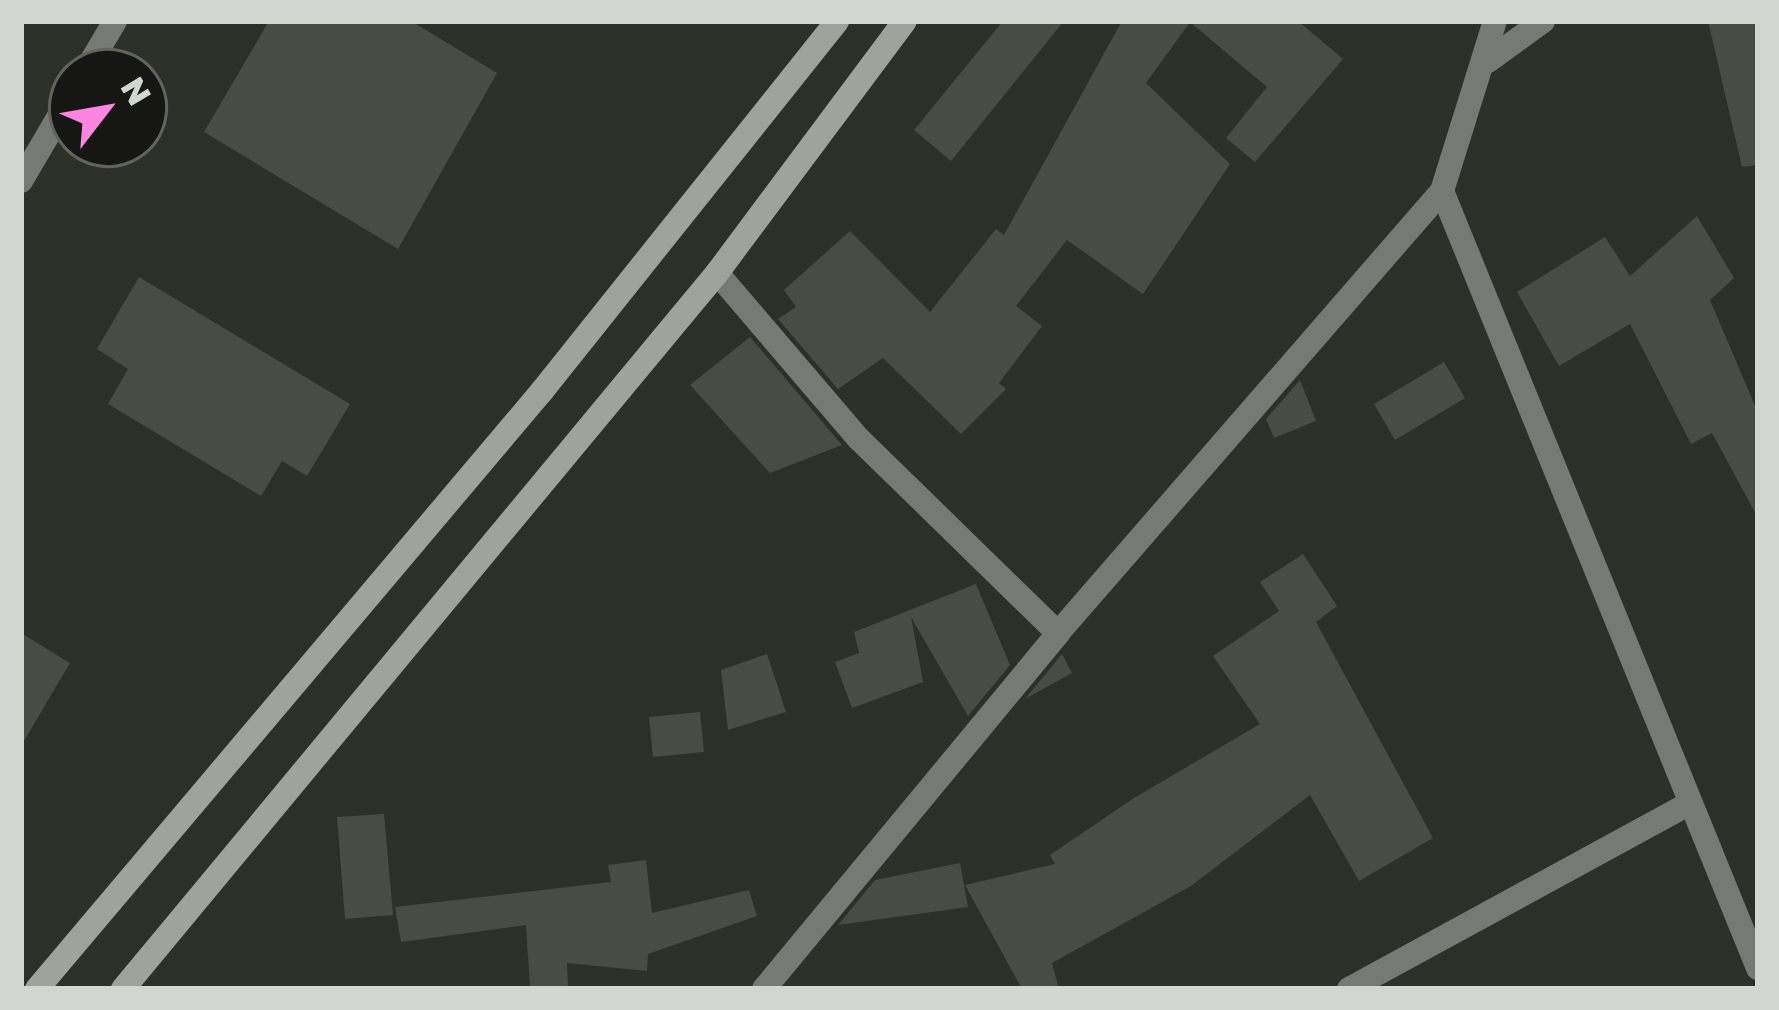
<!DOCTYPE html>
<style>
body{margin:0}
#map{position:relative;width:1779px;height:1010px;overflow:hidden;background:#2d3028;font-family:"Golos Text",sans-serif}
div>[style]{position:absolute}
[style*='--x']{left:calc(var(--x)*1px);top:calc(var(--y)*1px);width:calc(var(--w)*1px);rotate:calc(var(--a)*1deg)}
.building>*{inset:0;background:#484c43}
.lane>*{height:24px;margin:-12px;padding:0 12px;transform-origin:12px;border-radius:12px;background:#777975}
.street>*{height:24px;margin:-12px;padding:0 12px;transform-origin:12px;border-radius:12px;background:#777975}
.secondary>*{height:24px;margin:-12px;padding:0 12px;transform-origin:12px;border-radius:12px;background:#a0a39c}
span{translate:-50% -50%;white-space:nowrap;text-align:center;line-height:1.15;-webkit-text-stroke:9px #161714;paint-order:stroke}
.frame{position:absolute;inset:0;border:24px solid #d3d5d0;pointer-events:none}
.north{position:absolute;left:48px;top:48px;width:120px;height:120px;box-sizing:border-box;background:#161714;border:3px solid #62635f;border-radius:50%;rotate:59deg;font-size:33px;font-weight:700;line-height:48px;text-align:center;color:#d3d5d0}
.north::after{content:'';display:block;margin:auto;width:42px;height:54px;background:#fe86e1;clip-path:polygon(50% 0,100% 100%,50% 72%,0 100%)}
</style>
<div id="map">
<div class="building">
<i style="clip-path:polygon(269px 21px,411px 21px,497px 73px,398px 249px,204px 132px)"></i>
<i style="clip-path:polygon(1003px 21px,1064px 21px,951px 161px,914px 130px)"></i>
<i style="clip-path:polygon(1122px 21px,1298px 21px,1343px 59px,1255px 162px,1226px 138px,1267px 87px,1190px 22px,1146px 83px,1230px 164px,1143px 294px,1067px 240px,1016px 306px,1042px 326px,999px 383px,1006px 389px,961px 434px,883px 358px,838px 389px,778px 319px,796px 307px,784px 290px,850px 231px,930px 312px,996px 229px,1004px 235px)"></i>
<i style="clip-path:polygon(1708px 21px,1758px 21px,1758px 165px,1742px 167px)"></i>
<i style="clip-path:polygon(1697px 216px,1734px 278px,1710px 300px,1758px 413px,1758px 518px,1712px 433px,1691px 444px,1630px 324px,1559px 366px,1517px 292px,1605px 237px,1630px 276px)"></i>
<i style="clip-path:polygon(139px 277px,350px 404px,307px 476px,282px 461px,261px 496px,108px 404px,128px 369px,97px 349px)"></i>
<i style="clip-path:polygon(750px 337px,842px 445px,770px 473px,690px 385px)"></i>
<i style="clip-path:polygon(1444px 362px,1465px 398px,1395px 440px,1374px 404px)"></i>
<i style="clip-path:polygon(1300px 380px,1316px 421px,1274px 438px,1266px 419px)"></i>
<i style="clip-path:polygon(1303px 554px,1337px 606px,1316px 622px,1433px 838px,1359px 881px,1310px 795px,1191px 886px,1052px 963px,1059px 989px,1022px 989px,965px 885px,1055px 864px,1050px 855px,1134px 798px,1260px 724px,1213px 656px,1279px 611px,1260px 582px)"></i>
<i style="clip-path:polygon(976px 584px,1010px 665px,968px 716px,911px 617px,923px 682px,852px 708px,835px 662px,859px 653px,854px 632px)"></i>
<i style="clip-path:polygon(21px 633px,70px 663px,21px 746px)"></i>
<i style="clip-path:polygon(767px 654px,786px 712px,728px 730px,721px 670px)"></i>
<i style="clip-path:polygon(1062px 654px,1072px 673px,1025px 699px)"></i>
<i style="clip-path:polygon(700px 712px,704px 752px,653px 757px,649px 717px)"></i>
<i style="clip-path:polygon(384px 814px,393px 915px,345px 919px,337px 817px)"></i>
<i style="clip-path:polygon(646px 860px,652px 913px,749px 890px,757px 916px,648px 954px,647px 971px,567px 963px,568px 986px,530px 988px,526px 925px,401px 942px,395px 907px,611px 882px,608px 865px)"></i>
<i style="clip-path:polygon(960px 863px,968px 907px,838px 925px,875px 880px)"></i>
</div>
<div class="lane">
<i style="--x:85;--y:72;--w:59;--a:-59.5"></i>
<i style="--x:21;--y:181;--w:101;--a:-59.6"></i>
</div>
<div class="street">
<i style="--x:1488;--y:61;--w:68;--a:-36"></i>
<i style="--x:1442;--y:191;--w:839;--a:67.87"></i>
<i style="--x:717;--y:273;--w:218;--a:49.5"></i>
<i style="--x:859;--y:439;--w:278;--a:44.3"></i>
<i style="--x:764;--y:989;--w:462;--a:-50.4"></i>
<i style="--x:1058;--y:633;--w:586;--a:-49.02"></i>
<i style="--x:1442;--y:191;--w:178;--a:-72.7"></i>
<i style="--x:1349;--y:989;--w:385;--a:-28.6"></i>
</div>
<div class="secondary">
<i style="--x:37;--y:989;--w:783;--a:-49.82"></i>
<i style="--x:542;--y:391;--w:473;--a:-51.4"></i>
<i style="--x:123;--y:989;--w:930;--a:-50.32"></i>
<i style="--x:717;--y:273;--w:314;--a:-53.3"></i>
</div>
<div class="frame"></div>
<div class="north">N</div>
</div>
